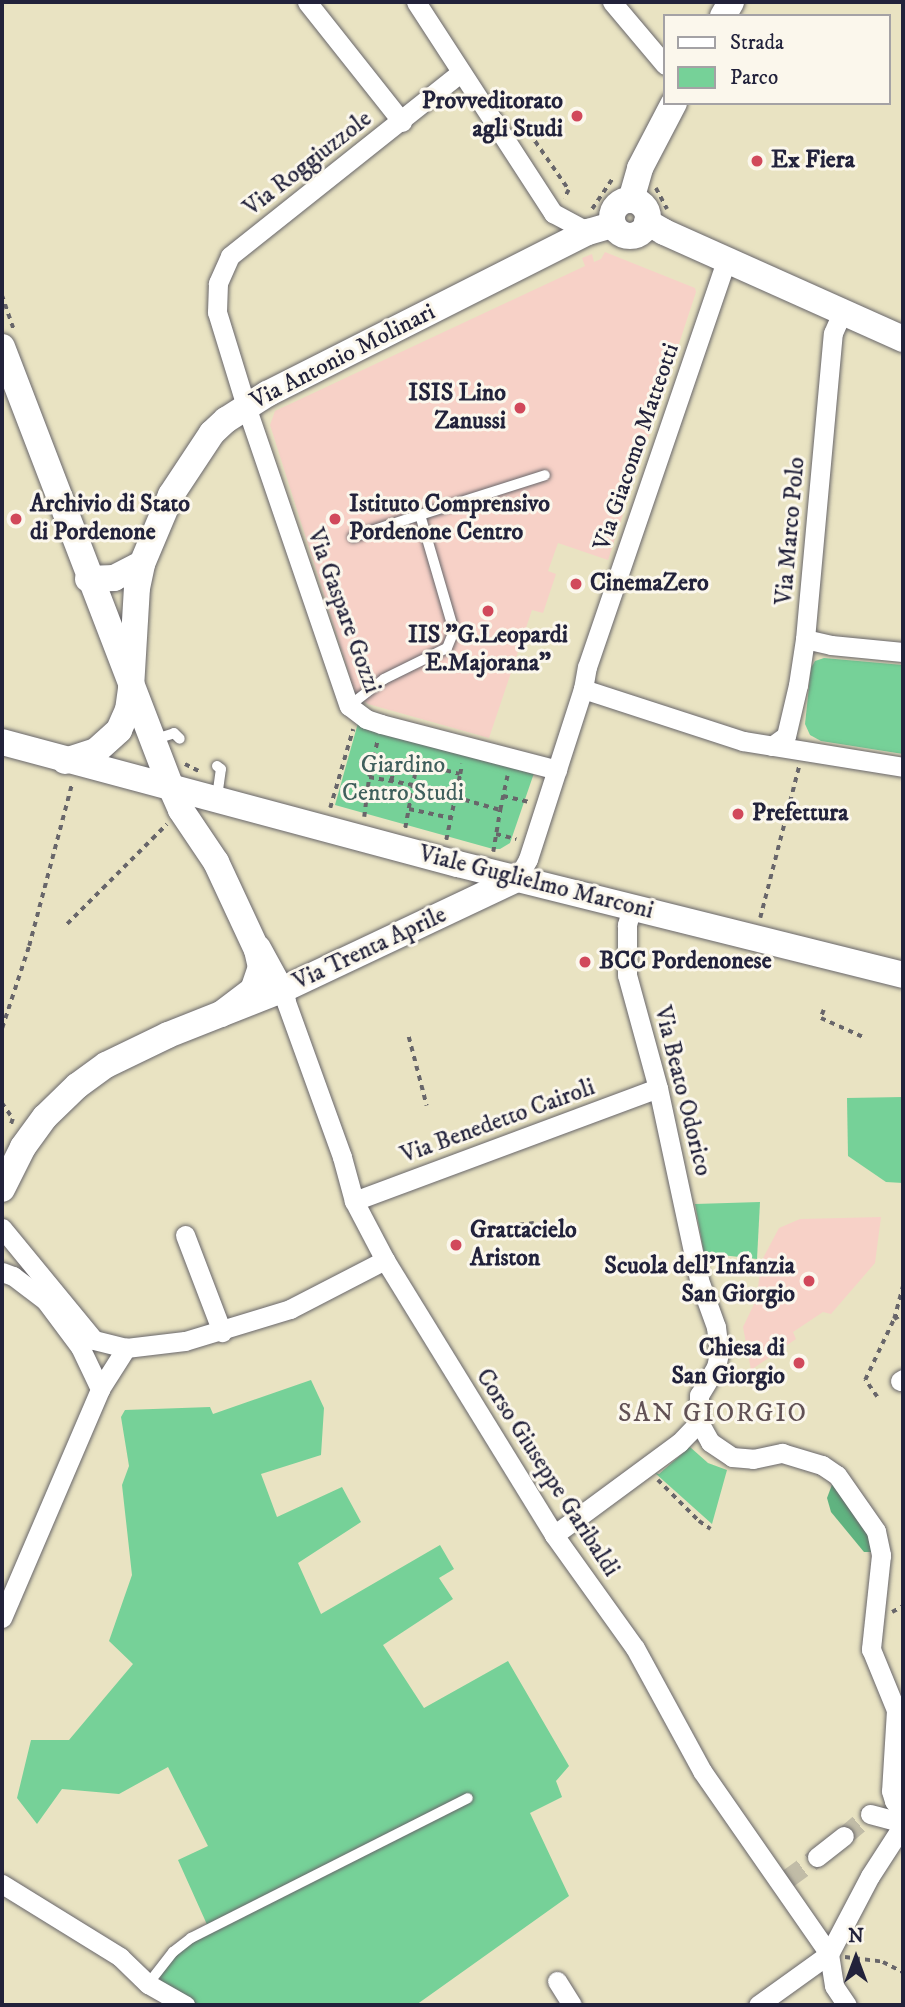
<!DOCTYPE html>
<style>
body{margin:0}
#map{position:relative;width:905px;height:2007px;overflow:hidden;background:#e9e3c2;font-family:"IM FELL DW Pica",serif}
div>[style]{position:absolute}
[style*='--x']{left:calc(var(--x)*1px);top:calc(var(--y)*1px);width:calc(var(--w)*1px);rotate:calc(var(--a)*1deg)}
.built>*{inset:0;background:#f7d1c7}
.green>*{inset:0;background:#76d198}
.forest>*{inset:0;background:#60b380}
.street-tunnel>*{height:19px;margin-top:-9.5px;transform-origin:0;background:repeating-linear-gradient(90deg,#c1bca7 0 19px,transparent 0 29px)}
.path>*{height:3.5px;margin-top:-1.75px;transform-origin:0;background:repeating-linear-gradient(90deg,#68666a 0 5px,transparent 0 10px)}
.roads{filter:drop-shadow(0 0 2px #68666a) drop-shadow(0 0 2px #68666a)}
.lane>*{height:10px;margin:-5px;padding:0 5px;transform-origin:5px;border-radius:5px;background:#fff}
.street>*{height:19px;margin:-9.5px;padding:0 9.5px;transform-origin:9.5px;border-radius:9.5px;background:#fff}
.secondary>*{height:26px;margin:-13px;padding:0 13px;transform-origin:13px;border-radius:13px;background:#fff}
.secondary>.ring{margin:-13px;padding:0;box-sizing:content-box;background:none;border:26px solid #fff;border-radius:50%}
.dots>*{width:19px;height:19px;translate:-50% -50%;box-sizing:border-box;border:4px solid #fbf7ec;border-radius:50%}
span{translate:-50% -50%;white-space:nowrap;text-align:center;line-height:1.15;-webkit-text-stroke:6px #fbf7ec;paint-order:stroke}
.poi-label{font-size:24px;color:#22223b;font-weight:700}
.right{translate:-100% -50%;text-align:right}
.left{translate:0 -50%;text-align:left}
.street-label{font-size:24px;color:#22223b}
.park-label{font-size:24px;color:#3f5f5c}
.neighbourhood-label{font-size:26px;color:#615155;letter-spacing:2px}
.frame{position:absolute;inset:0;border:4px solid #22223b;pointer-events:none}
.legend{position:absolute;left:663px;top:14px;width:228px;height:91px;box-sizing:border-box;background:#fbf7ec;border:2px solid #a4a2a5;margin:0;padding:9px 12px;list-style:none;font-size:21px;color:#22223b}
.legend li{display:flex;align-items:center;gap:14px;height:35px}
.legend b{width:35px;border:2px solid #a4a2a5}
.north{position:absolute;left:821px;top:1923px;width:70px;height:70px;-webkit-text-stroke:5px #fbf7ec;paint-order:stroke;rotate:0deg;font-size:19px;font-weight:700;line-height:28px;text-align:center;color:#22223b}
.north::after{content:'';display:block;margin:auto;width:24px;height:32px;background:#22223b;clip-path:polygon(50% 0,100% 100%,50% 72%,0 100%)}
</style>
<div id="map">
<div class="built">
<i style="clip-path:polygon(605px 252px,695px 288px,696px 292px,608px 560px,558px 543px,548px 571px,556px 574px,543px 613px,532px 610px,489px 738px,368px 704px,356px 695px,270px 425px,275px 411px,585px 266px,582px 258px,592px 254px,594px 262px,601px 259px)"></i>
<i style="clip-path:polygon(881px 1217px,875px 1263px,831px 1314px,823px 1312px,793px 1332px,796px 1339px,751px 1370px,743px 1327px,756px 1300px,762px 1260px,779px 1228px,800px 1219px)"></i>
</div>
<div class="green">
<i style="clip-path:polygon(824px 658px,903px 665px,903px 754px,821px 741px,810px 735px,805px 724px,811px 668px,815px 661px)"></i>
<i style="clip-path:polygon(358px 723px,534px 773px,510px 843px,500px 849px,493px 849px,335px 805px)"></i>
<i style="clip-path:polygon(903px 1097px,903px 1183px,886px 1182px,848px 1156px,847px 1098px)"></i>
<i style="clip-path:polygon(760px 1202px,757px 1259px,704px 1253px,695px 1204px)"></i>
<i style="clip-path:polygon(311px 1380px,324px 1408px,321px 1455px,261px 1474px,277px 1517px,342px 1487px,361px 1522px,298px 1563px,321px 1614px,440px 1545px,454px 1569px,439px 1578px,453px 1599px,383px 1645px,424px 1708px,508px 1661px,569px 1766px,556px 1781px,562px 1797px,530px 1813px,569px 1896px,416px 2005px,197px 2005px,163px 1985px,157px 1973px,173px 1952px,209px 1929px,178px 1860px,208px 1846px,168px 1767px,119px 1794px,62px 1789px,37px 1824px,17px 1798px,31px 1740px,69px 1740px,133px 1664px,109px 1641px,132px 1575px,122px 1485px,129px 1466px,121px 1417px,125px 1410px,210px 1407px,213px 1414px)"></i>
<i style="clip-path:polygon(690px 1447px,708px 1463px,727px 1470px,712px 1524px,655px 1473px,659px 1474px)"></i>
</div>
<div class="forest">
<i style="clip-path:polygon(833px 1482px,869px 1535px,873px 1552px,864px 1552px,831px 1512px,827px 1498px)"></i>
</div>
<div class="street-tunnel">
<i style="--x:844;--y:1836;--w:34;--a:-40"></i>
<i style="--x:787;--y:1879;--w:37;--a:-36"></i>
</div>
<div class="path">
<i style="--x:518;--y:129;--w:7;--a:-34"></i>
<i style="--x:524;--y:125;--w:79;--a:55.3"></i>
<i style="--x:569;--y:190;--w:10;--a:119"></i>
<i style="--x:656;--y:188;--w:24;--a:62"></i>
<i style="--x:592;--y:209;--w:37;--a:-56"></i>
<i style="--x:2;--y:295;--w:36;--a:71"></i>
<i style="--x:417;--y:763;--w:44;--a:14.3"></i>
<i style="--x:460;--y:774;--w:10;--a:-79"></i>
<i style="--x:185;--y:764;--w:18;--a:27"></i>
<i style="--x:369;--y:777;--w:37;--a:-77"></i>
<i style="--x:391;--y:781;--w:18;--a:-77"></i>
<i style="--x:503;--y:796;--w:27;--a:13"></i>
<i style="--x:455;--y:797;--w:47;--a:16.1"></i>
<i style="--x:500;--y:810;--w:35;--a:-78"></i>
<i style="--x:330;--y:808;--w:82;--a:-73.8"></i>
<i style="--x:409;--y:809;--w:43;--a:12.1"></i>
<i style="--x:364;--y:817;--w:40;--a:-82.9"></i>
<i style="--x:369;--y:777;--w:45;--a:10.3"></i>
<i style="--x:405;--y:828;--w:78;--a:-79.7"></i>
<i style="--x:496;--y:834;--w:21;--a:14"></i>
<i style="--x:446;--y:840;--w:67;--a:-78"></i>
<i style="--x:493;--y:852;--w:43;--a:-80.5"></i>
<i style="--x:760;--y:918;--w:157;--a:-75.6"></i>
<i style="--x:67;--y:924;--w:141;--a:-45"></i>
<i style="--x:824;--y:1010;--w:9;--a:111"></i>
<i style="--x:821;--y:1018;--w:46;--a:24.3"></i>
<i style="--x:2;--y:1028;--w:86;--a:-71.8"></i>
<i style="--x:29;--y:946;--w:169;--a:-75.2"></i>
<i style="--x:409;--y:1037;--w:71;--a:75.4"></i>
<i style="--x:2;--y:1103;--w:19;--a:55"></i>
<i style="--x:13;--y:1119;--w:6;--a:108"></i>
<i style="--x:509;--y:1226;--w:25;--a:-7"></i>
<i style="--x:894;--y:1319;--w:10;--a:-29"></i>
<i style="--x:877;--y:1397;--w:21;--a:-125"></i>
<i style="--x:865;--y:1380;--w:68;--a:-64.6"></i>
<i style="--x:894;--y:1319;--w:34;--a:-75"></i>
<i style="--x:658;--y:1480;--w:58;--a:45"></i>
<i style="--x:699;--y:1521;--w:14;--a:34"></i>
<i style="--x:892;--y:1612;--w:13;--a:-29"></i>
<i style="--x:845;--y:1957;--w:38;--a:7"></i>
<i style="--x:883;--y:1962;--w:22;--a:27"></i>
</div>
<div class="roads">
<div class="lane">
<i style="--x:353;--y:537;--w:71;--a:-18.2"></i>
<i style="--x:349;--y:706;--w:44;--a:-37.6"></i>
<i style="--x:384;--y:679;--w:70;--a:-26.2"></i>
<i style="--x:447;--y:648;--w:18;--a:-68"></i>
<i style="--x:454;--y:631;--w:121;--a:-106.3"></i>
<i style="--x:420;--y:515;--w:131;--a:-17.7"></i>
<i style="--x:153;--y:740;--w:22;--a:-18"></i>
<i style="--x:174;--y:733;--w:8;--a:45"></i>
<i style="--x:217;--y:797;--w:28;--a:-82"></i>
<i style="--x:221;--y:769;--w:5;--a:-143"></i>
<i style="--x:148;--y:1984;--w:41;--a:-52"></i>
<i style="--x:173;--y:1952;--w:23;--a:-38"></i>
<i style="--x:191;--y:1938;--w:310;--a:-26.8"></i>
</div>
<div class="street">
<i style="--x:307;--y:2;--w:153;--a:51.6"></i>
<i style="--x:416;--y:2;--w:252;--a:57"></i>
<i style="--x:553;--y:213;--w:40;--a:28"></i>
<i style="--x:612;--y:2;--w:82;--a:49.9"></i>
<i style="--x:460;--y:73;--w:294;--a:141.5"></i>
<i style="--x:230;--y:256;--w:30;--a:114"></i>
<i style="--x:218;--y:283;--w:29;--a:92"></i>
<i style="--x:217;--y:312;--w:98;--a:72.9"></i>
<i style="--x:246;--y:406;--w:317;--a:71.1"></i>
<i style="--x:349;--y:706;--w:21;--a:37"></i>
<i style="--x:366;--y:719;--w:16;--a:18"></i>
<i style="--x:381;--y:724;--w:182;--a:14.6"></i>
<i style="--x:805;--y:639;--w:27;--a:13"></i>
<i style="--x:831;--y:645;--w:72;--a:5.6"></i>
<i style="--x:583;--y:689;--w:168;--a:18"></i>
<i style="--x:743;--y:741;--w:162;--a:9.2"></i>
<i style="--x:772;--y:746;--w:17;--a:-36"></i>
<i style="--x:786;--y:736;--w:52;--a:-76.8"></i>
<i style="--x:798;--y:685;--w:47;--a:-81.3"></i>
<i style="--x:805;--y:639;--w:307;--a:-84.8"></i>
<i style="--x:833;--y:333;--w:22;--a:-66"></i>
<i style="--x:517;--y:879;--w:23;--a:-61"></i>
<i style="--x:528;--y:859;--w:179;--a:-72.1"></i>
<i style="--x:583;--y:689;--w:22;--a:-80"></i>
<i style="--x:587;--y:667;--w:430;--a:-71.1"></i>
<i style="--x:632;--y:907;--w:19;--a:106"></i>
<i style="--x:627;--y:925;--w:50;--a:90"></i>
<i style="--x:627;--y:975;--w:117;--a:74.7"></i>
<i style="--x:658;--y:1088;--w:196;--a:77.9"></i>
<i style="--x:699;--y:1280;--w:50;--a:70.1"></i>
<i style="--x:716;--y:1327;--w:26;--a:83"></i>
<i style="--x:719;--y:1353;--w:14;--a:102"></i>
<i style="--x:716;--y:1367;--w:33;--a:121"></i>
<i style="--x:699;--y:1395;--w:27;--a:90"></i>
<i style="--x:699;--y:1422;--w:23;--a:61"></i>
<i style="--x:710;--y:1442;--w:27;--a:34"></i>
<i style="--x:732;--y:1457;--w:21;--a:5"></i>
<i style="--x:753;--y:1459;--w:30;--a:-12"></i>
<i style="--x:782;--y:1453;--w:42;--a:16.7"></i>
<i style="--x:822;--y:1465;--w:18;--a:34"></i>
<i style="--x:837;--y:1475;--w:68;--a:55.1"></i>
<i style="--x:876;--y:1531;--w:25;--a:78"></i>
<i style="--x:881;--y:1555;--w:95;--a:96.1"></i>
<i style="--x:871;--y:1649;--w:66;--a:67.7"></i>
<i style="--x:896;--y:1710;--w:81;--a:93.5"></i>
<i style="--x:891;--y:1791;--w:10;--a:73"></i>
<i style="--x:894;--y:1801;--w:15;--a:53"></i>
<i style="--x:260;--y:945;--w:50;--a:61.4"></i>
<i style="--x:284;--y:989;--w:13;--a:81"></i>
<i style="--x:286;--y:1002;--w:165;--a:70.1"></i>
<i style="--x:342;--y:1157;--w:46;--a:74.7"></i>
<i style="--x:354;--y:1201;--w:67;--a:62.3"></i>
<i style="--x:385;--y:1260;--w:323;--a:58.4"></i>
<i style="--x:554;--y:1535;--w:139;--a:54.4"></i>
<i style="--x:635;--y:1648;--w:140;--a:61.4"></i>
<i style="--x:702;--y:1771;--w:223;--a:55.2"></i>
<i style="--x:829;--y:1954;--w:32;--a:81"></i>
<i style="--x:834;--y:1986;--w:23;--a:56"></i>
<i style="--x:354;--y:1201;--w:324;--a:-20.4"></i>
<i style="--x:2;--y:1228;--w:145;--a:50.6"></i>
<i style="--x:94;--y:1340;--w:33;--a:14"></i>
<i style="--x:126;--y:1348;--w:59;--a:-6.8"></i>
<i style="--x:185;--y:1341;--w:110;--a:-16.9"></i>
<i style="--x:290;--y:1309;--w:107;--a:-27.3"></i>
<i style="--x:185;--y:1235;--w:104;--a:69.1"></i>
<i style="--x:2;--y:1272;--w:12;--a:20"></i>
<i style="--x:13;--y:1276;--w:40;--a:37"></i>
<i style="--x:45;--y:1300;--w:59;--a:53.3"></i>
<i style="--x:80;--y:1347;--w:47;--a:64.5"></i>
<i style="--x:900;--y:1381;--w:4;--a:-34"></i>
<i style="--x:554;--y:1535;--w:155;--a:-36.4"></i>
<i style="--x:679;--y:1443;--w:29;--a:-46"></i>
<i style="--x:2;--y:1618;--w:249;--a:-66.8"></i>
<i style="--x:100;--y:1389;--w:49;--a:-57.6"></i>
<i style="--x:870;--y:1814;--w:34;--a:15"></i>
<i style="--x:817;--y:1857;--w:34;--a:-38"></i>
<i style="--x:2;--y:1884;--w:139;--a:31.7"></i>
<i style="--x:120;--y:1957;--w:39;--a:44"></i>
<i style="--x:148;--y:1984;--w:43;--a:29.6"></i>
<i style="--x:557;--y:1981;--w:28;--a:58"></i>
<i style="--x:758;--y:2005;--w:87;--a:-35.7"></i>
<i style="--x:829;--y:1954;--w:88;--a:-62.3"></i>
<i style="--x:870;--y:1876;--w:61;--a:-57.1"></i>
</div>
<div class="secondary">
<i style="--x:723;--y:16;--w:16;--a:-60"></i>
<i style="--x:631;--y:200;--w:33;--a:-74"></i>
<i style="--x:640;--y:168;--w:73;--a:-62.4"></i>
<i class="ring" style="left:612px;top:200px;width:10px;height:10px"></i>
<i style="--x:647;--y:222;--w:20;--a:30"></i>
<i style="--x:664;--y:232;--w:262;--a:24.1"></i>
<i style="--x:2;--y:347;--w:469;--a:69"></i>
<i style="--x:170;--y:785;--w:27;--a:66"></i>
<i style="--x:181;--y:810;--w:63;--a:56.1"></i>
<i style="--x:216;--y:862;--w:97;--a:65"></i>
<i style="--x:257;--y:950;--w:17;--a:77"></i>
<i style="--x:261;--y:967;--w:24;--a:109"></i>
<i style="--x:253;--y:990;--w:40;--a:143"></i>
<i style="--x:88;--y:579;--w:26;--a:-2"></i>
<i style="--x:114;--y:578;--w:31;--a:-27"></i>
<i style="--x:2;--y:742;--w:472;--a:15"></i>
<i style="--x:458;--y:864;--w:459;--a:14"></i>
<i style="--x:65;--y:761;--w:33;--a:-18"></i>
<i style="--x:96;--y:751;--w:31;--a:-42"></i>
<i style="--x:119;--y:730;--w:22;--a:-66"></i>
<i style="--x:128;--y:710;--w:22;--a:-82"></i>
<i style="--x:131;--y:688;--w:100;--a:-86.6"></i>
<i style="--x:137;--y:588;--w:25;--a:-78"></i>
<i style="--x:142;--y:564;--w:75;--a:-67.2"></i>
<i style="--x:171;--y:495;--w:74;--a:-56.5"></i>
<i style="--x:212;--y:433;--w:19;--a:-43"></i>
<i style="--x:226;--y:420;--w:49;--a:-32.4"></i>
<i style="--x:267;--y:394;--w:360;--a:-26.8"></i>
<i style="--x:588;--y:232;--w:26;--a:-16"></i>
<i style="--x:2;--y:1189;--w:47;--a:-63.4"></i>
<i style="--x:23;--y:1147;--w:37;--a:-54"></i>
<i style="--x:45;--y:1117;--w:45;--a:-44.1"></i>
<i style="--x:77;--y:1086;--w:36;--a:-36"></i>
<i style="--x:106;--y:1065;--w:69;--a:-25.8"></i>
<i style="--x:168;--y:1035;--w:125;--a:-21.6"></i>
<i style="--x:284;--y:989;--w:258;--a:-25.3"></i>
</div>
</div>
<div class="dots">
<i style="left:577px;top:116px;background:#d1495b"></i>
<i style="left:757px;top:161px;background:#d1495b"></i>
<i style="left:520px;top:408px;background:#d1495b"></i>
<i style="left:16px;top:519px;background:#d1495b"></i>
<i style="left:335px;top:519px;background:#d1495b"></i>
<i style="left:576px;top:584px;background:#d1495b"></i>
<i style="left:488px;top:611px;background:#d1495b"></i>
<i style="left:738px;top:814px;background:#d1495b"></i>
<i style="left:585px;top:962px;background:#d1495b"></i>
<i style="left:456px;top:1245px;background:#d1495b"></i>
<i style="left:809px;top:1281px;background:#d1495b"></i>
<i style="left:799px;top:1363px;background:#d1495b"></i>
</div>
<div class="poi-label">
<span class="right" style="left:563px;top:116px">Provveditorato<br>agli Studi</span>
<span class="left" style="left:771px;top:161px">Ex Fiera</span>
<span class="right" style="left:506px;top:408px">ISIS Lino<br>Zanussi</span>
<span class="left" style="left:30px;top:519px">Archivio di Stato<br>di Pordenone</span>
<span class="left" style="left:349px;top:519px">Istituto Comprensivo<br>Pordenone Centro</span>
<span class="left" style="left:590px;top:584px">CinemaZero</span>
<span style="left:488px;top:650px">IIS "G.Leopardi<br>E.Majorana"</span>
<span class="left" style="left:752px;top:814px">Prefettura</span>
<span class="left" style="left:599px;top:962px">BCC Pordenonese</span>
<span class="left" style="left:470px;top:1245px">Grattacielo<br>Ariston</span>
<span class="right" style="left:795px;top:1281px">Scuola dell'Infanzia<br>San Giorgio</span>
<span class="right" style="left:785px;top:1363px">Chiesa di<br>San Giorgio</span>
</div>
<div class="street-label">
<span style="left:308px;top:164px;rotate:-38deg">Via Roggiuzzole</span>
<span style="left:343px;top:357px;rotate:-27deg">Via Antonio Molinari</span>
<span style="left:637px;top:447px;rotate:-71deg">Via Giacomo Matteotti</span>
<span style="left:791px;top:531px;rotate:-85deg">Via Marco Polo</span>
<span style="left:343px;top:611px;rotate:70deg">Via Gaspare Gozzi</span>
<span style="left:536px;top:883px;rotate:14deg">Viale Guglielmo Marconi</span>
<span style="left:370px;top:949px;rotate:-25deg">Via Trenta Aprile</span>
<span style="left:682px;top:1091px;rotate:76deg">Via Beato Odorico</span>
<span style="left:498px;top:1122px;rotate:-20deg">Via Benedetto Cairoli</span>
<span style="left:547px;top:1473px;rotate:57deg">Corso Giuseppe Garibaldi</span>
</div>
<div class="park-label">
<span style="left:403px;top:780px">Giardino<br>Centro Studi</span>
</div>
<div class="neighbourhood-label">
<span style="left:713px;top:1414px">SAN GIORGIO</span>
</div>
<div class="frame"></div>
<ul class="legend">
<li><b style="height:9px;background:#fff"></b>Strada</li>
<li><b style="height:19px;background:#76d198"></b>Parco</li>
</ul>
<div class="north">N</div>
</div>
